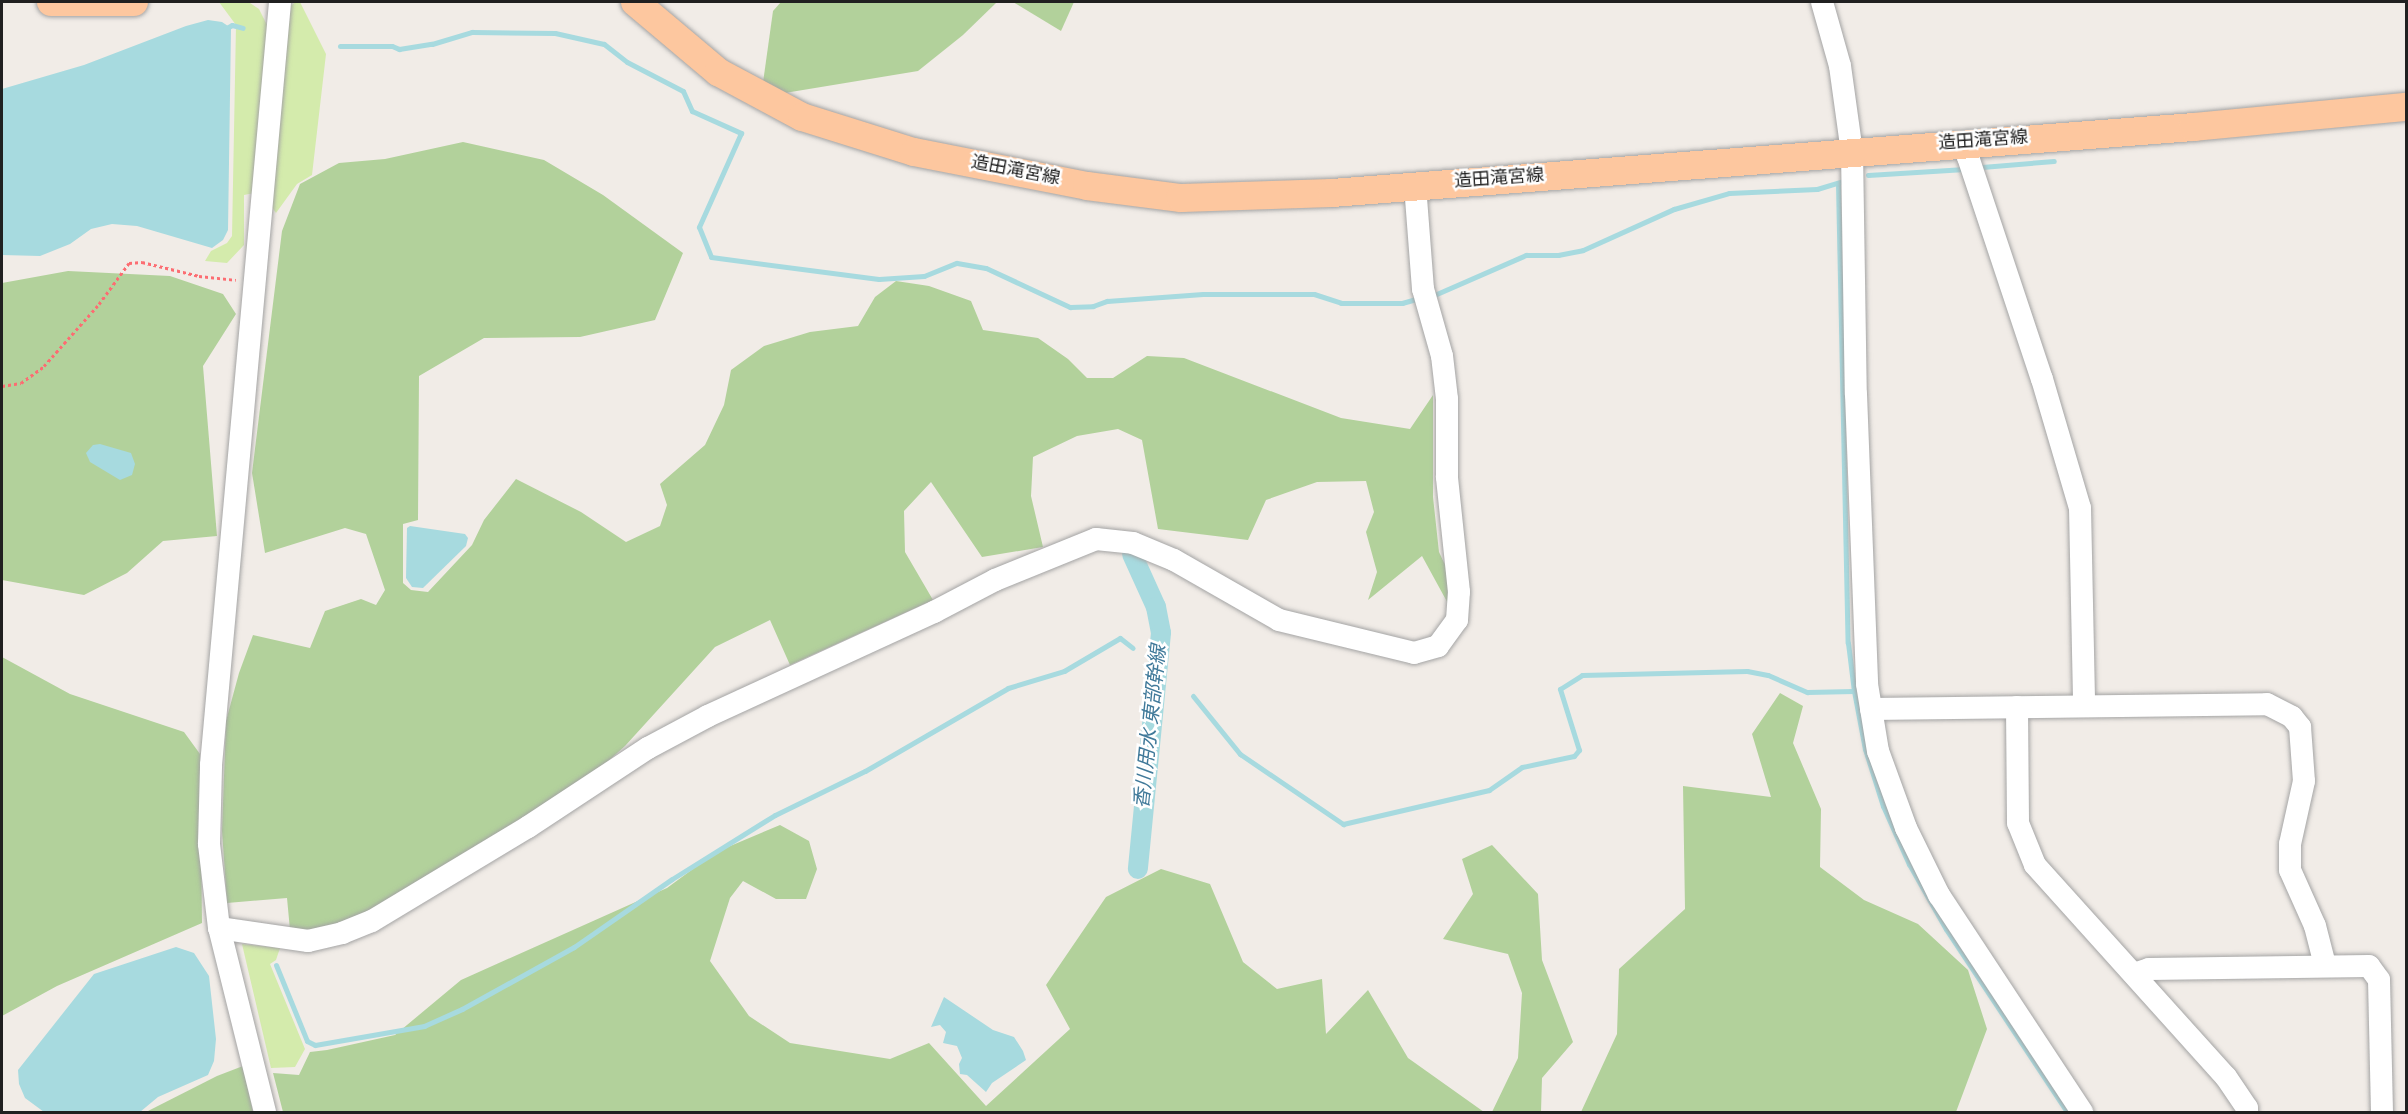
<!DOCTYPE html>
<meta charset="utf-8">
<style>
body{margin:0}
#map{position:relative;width:2408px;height:1114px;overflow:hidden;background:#f1ece7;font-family:Overpass,"Noto Sans JP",sans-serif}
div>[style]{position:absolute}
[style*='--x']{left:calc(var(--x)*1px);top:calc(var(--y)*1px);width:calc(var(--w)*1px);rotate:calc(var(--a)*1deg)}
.grass>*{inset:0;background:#d4ebac}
.forest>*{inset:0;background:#b2d19b}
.water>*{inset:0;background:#a7dadf}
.stream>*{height:5px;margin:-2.5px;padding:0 2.5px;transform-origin:2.5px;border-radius:2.5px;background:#a7dadf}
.canal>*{height:20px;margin:-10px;padding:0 10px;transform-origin:10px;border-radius:10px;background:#a7dadf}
.path>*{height:3px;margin-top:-1.5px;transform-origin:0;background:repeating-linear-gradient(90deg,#fc6d72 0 3px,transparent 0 6px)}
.roads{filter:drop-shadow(0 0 2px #a4a4a4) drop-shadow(0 0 2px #a4a4a4)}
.minor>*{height:22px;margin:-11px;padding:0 11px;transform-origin:11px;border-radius:11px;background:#fff}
.major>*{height:28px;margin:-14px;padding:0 14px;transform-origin:14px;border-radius:14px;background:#fdc79f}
span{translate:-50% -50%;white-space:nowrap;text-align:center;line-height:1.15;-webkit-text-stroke:5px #fff;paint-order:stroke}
.street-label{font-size:18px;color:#202020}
.water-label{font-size:20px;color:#417a9a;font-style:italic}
.frame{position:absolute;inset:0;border:3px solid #202020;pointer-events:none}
</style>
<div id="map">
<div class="grass">
<i style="clip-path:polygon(219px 2px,250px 3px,259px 9px,268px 27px,254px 193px,244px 195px,244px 245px,227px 263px,205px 261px,211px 251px,227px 243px,232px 236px,236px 25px)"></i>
<i style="clip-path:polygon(295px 2px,300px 2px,326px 54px,312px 175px,297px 184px,276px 213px,268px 202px,291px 6px)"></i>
<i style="clip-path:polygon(242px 944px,280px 948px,276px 960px,270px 964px,305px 1049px,295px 1067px,271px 1068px)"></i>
</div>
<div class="forest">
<i style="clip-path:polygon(781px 2px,997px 2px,963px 35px,918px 71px,761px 97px,773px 11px)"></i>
<i style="clip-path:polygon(1013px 2px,1074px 2px,1061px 31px)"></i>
<i style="clip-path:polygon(463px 142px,544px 160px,603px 195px,683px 253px,655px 320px,580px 337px,484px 338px,419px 376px,418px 520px,403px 524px,403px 583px,411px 590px,428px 592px,472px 545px,484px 520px,516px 479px,581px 512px,626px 542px,660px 526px,667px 505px,660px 484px,705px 445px,724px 405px,731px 370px,764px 346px,810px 332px,858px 326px,875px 297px,896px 281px,929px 286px,971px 301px,983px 330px,1038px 338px,1068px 359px,1087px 378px,1113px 378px,1147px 356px,1184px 358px,1341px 418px,1410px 429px,1433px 395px,1433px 497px,1439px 552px,1447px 569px,1451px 609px,1422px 556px,1368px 600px,1377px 572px,1366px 532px,1374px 512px,1366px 481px,1317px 482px,1266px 500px,1248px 540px,1158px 529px,1142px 440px,1118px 429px,1077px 436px,1033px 457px,1031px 496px,1043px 547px,982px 557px,931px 482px,904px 511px,905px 552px,933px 600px,790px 665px,770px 620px,715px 647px,625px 746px,588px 779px,382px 906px,310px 934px,290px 930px,287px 898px,227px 903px,222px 831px,226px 721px,239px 673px,253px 635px,310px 648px,325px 611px,361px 599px,376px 605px,385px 590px,366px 534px,345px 528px,265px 553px,252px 473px,282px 231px,300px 184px,339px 163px,385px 159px)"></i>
<i style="clip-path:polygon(68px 271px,170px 276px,223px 294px,236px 314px,203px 366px,217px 536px,163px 541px,127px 573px,84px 595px,2px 580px,2px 283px)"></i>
<i style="clip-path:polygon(2px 657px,70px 694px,184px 732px,200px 754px,202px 923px,57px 986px,2px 1016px)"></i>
<i style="clip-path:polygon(1780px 693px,1803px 706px,1793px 743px,1821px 809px,1820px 867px,1864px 900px,1918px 924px,1968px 970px,1987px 1029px,1956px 1112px,1581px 1112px,1617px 1034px,1619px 969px,1685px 909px,1683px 786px,1771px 797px,1752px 734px)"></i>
<i style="clip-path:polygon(780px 825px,809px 841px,817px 869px,806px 899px,776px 899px,743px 881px,730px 898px,710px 961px,749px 1016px,790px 1043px,890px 1059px,929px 1043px,986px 1106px,1070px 1029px,1046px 985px,1106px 897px,1161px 869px,1210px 884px,1243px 962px,1277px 989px,1322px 979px,1326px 1034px,1368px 990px,1408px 1058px,1484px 1112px,283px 1112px,273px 1073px,299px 1075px,310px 1052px,327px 1050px,395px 1035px,461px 980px,667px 888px,716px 852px)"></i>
<i style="clip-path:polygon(1492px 845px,1538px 894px,1542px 960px,1573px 1042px,1542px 1078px,1541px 1112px,1492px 1112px,1518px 1058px,1522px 993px,1508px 954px,1443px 939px,1473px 894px,1462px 859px)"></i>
<i style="clip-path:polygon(243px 1066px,253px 1112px,146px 1112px,217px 1076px)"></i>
</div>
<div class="water">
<i style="clip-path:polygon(208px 20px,222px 22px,231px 28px,228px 230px,223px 240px,212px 248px,137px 226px,112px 224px,91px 229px,70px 244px,40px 256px,2px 255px,2px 89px,84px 65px,186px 26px)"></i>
<i style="clip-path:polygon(100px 444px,131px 453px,135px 464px,132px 475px,120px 480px,90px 462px,86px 453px,93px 445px)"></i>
<i style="clip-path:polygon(410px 526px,465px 534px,468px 538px,466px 546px,423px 588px,412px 587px,406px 578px,407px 528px)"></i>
<i style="clip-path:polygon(176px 947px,194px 953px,209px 976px,216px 1039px,214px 1061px,208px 1075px,158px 1097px,140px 1112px,44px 1112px,25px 1098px,19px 1084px,18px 1070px,94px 974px)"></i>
<i style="clip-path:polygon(944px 997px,993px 1030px,1014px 1037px,1023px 1051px,1026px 1060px,992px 1083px,986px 1092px,967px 1075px,960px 1074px,959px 1064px,962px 1058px,957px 1046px,943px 1043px,946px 1032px,940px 1025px,931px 1027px)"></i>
</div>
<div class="stream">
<i style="--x:225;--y:29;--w:8;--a:-30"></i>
<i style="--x:232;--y:25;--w:11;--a:15"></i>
<i style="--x:340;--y:46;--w:52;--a:0"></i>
<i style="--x:392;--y:46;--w:8;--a:23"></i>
<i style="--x:399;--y:49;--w:33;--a:-9"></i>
<i style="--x:432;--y:44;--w:42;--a:-16.7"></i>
<i style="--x:472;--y:32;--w:83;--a:0.7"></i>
<i style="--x:555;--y:33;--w:50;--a:12.7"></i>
<i style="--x:604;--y:44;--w:29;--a:38"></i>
<i style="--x:627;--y:62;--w:63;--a:27.4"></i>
<i style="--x:683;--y:91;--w:22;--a:66"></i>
<i style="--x:692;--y:111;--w:54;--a:24.2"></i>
<i style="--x:741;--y:133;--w:103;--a:114.1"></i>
<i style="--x:699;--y:227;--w:32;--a:68"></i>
<i style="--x:711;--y:257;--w:169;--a:7.5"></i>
<i style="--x:879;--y:279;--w:45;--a:-3.8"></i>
<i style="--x:924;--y:276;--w:35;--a:-22"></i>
<i style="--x:957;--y:263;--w:29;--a:10"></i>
<i style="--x:986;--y:268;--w:93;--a:24.9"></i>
<i style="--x:1070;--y:307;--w:23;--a:-2"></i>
<i style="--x:1093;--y:306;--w:15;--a:-20"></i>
<i style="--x:1107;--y:301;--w:96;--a:-4.2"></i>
<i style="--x:1203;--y:294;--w:111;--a:0"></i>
<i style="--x:1314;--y:294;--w:28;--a:18"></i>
<i style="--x:1341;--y:303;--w:61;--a:0"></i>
<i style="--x:1402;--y:303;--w:19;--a:-16"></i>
<i style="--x:1982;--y:167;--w:72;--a:-4.8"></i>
<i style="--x:1868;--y:175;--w:97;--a:-3.5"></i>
<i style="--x:1838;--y:184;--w:459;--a:88.8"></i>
<i style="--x:1848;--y:643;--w:48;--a:82.9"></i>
<i style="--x:1854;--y:691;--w:59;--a:79.3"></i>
<i style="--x:1865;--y:749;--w:60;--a:72.5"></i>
<i style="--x:1883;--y:806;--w:64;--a:65.9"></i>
<i style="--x:1909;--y:864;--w:75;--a:60.4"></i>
<i style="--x:1946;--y:929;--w:219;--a:56.5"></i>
<i style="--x:1432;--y:296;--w:103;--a:-23.6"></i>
<i style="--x:1526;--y:255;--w:32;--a:0"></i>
<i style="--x:1558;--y:255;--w:25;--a:-11"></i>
<i style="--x:1583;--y:250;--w:100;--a:-24.3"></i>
<i style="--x:1674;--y:209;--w:57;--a:-16.2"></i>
<i style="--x:1729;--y:193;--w:88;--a:-2.6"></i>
<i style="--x:1817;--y:189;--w:27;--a:-17"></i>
<i style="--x:1193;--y:696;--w:75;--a:51"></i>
<i style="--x:1240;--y:754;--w:125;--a:34.2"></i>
<i style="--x:1343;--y:824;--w:150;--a:-13.1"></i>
<i style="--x:1489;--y:790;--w:40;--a:-34.9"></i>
<i style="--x:1522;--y:767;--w:53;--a:-11.9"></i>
<i style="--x:1574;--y:756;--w:8;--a:-50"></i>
<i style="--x:1579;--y:750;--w:64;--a:-107.3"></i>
<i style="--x:1560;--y:689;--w:26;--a:-32"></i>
<i style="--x:1582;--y:675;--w:165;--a:-1.4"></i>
<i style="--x:1747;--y:671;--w:21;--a:11"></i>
<i style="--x:1768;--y:675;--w:43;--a:23.6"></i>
<i style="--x:1807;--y:692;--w:47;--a:-1.2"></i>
<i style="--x:276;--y:965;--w:82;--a:67.8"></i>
<i style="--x:307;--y:1041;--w:9;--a:27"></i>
<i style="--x:315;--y:1045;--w:111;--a:-9.9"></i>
<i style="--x:424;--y:1026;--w:42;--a:-24.1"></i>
<i style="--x:462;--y:1009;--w:128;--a:-29"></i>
<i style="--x:574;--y:947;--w:119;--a:-34.8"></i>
<i style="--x:672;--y:879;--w:121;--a:-31.9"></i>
<i style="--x:775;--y:815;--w:100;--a:-26.1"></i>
<i style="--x:865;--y:771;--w:165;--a:-30.1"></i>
<i style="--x:1008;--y:688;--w:59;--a:-16.9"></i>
<i style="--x:1064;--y:671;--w:65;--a:-30.5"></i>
<i style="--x:1120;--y:638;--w:16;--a:38"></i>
</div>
<div class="canal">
<i style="--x:1132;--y:554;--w:58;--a:65.6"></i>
<i style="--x:1156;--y:607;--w:26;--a:79"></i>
<i style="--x:1161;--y:633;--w:237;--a:95.6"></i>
</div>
<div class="path">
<i style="--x:2;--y:386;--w:19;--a:-9"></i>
<i style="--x:21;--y:383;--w:29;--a:-36"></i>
<i style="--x:44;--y:366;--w:83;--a:-48.4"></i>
<i style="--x:99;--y:304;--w:51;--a:-53.8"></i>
<i style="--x:129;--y:263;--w:13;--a:-4"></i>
<i style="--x:142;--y:262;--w:59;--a:13.8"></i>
<i style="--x:199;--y:276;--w:37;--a:6"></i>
</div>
<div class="roads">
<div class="minor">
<i style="--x:1822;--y:2;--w:66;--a:74.3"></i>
<i style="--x:1840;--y:66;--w:87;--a:82.1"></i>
<i style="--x:1852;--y:152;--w:242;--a:89.1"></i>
<i style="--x:1856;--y:394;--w:290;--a:87.8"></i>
<i style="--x:1867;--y:684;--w:68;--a:80.7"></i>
<i style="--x:1878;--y:751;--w:82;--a:70"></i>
<i style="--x:1906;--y:828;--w:75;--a:63.8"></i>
<i style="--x:1939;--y:895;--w:260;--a:56.6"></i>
<i style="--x:1966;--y:143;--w:14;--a:82"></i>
<i style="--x:1968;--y:157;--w:234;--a:71.6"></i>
<i style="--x:2042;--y:379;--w:134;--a:73.6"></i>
<i style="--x:2080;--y:508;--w:198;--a:88.8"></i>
<i style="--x:2017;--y:707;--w:116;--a:89.5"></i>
<i style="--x:2018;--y:823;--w:45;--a:68"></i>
<i style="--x:2035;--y:865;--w:285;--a:48"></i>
<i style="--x:2226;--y:1077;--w:37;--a:56"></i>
<i style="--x:2247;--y:1108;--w:4;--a:90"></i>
<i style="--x:1871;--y:709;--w:396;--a:-0.7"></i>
<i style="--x:2267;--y:704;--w:28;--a:27"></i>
<i style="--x:2292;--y:717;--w:13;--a:51"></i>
<i style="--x:2300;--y:727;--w:54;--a:85.8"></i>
<i style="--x:2304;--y:781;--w:65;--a:102.5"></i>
<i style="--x:2290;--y:844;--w:26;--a:90"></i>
<i style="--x:2290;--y:870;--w:61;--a:65.9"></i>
<i style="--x:2315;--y:926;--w:40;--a:75.6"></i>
<i style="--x:219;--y:928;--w:90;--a:8.3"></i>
<i style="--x:308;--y:941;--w:35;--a:-13"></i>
<i style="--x:342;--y:933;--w:32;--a:-22"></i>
<i style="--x:372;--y:921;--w:182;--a:-31.1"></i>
<i style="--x:528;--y:827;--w:144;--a:-33.4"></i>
<i style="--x:648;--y:748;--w:68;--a:-28.1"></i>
<i style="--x:708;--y:716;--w:249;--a:-24.7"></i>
<i style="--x:934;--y:612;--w:69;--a:-27.7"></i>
<i style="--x:995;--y:580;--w:109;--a:-22.1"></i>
<i style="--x:1096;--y:539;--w:37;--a:6"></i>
<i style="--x:1133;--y:543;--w:44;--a:22.5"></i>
<i style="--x:1174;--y:560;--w:121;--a:29.7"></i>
<i style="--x:1279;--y:620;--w:139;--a:13.7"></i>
<i style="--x:1414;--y:653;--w:25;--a:-16"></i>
<i style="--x:1438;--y:646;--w:32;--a:-54"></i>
<i style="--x:1457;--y:620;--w:28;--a:-86"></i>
<i style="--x:1459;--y:592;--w:116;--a:-96"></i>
<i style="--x:1447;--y:477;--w:78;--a:-90"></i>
<i style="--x:1447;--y:399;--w:43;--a:-96.6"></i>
<i style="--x:1442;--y:356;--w:70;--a:-105.8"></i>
<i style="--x:1423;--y:289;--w:103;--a:-94.4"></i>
<i style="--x:2134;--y:974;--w:16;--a:-18"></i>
<i style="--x:2149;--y:969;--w:220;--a:-0.8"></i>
<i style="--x:2369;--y:966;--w:17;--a:54"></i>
<i style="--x:2379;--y:980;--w:132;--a:88.7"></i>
<i style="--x:265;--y:1112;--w:190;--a:-104"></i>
<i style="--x:219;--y:928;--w:85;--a:-96.8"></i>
<i style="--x:209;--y:844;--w:79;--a:-88.5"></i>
<i style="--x:211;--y:765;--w:766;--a:-84.83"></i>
</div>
<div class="major">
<i style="--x:51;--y:2;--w:83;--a:0"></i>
<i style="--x:635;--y:2;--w:109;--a:40.1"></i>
<i style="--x:718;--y:72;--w:95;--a:28.2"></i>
<i style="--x:802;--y:117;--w:117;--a:17.4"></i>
<i style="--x:914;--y:152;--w:176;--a:11.1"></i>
<i style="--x:1087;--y:186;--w:95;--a:7.3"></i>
<i style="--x:1181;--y:198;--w:151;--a:-1.9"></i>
<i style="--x:1332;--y:193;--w:864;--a:-4.38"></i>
<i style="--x:2193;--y:127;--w:214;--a:-5.4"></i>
</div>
</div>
<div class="street-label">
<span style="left:1983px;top:142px;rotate:-4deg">造田滝宮線</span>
<span style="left:1015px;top:172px;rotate:11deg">造田滝宮線</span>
<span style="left:1499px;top:180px;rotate:-4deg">造田滝宮線</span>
</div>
<div class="water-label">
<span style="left:1152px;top:727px;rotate:-84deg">香川用水 東部幹線</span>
</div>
<div class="frame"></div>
</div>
